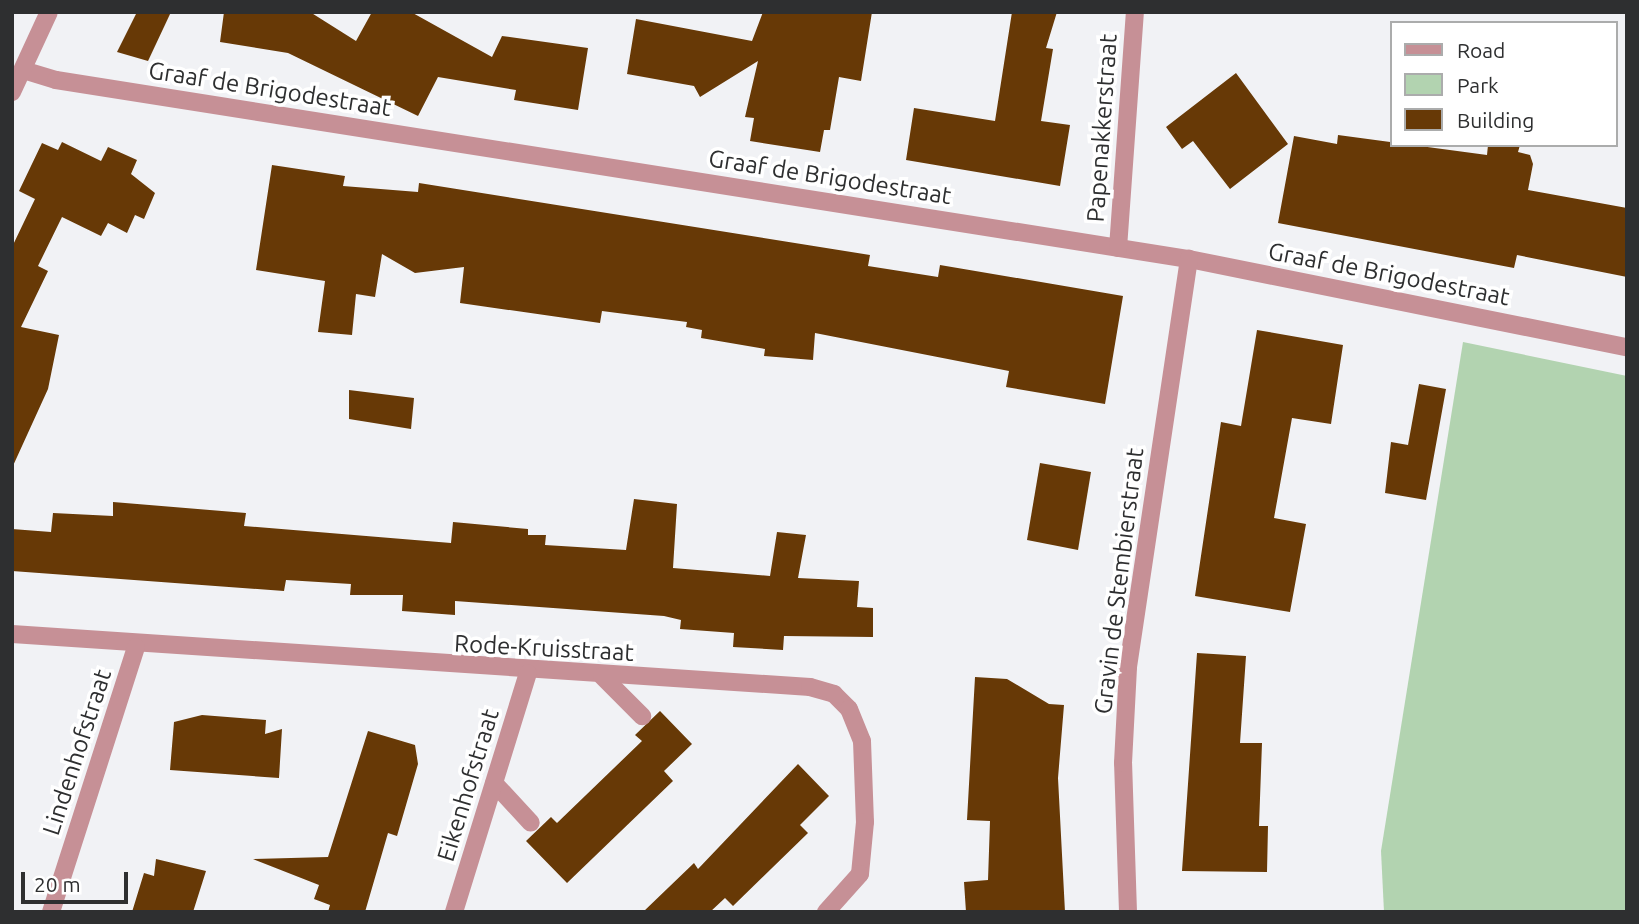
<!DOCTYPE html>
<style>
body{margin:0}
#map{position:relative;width:1639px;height:924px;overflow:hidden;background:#f1f2f5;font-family:Ubuntu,sans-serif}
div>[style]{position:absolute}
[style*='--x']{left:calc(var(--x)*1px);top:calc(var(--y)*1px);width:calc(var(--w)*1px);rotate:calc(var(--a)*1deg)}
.green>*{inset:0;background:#b2d3b0}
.building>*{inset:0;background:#673906}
.minor>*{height:18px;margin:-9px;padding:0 9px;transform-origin:9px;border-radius:9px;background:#c69096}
span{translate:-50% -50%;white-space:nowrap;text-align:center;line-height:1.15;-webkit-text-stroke:7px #fff;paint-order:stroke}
.street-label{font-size:24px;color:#2e2f30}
.frame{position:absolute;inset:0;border:14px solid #2e2f30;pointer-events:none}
.legend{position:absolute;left:1390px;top:21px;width:228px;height:126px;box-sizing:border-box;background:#fff;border:2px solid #abacac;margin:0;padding:9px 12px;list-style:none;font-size:21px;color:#2e2f30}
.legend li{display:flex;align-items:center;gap:14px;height:35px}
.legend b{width:35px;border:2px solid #abacac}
.scale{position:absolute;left:21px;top:872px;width:107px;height:32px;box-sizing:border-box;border:4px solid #2e2f30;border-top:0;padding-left:9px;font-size:21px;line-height:24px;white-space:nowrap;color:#2e2f30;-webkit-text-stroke:5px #fff;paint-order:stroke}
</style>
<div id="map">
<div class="green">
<i style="clip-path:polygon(1463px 342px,1627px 376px,1627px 912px,1384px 912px,1381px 851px)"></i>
</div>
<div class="building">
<i style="clip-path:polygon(137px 12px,171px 12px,148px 61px,117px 52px)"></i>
<i style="clip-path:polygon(224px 12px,310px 12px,356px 41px,372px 12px,411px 12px,492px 57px,502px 36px,588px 48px,578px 110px,514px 100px,516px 90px,438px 77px,418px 116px,288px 53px,220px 42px)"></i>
<i style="clip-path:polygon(763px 12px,872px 12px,861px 81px,839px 77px,830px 130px,824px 130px,820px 152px,750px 141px,754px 118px,745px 117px,758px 61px,700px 97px,694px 86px,627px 74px,636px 19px,752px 41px)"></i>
<i style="clip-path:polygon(1012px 12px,1057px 12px,1046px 48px,1053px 49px,1041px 121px,1070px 125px,1060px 186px,906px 160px,914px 108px,995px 121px)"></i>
<i style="clip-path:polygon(1236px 73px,1288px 144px,1230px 189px,1193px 141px,1182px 149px,1166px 127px)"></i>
<i style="clip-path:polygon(1338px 135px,1487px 155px,1488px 145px,1520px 145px,1518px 152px,1530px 155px,1533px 164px,1528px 190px,1627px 208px,1627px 277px,1517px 255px,1514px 268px,1278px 223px,1294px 136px,1337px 144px)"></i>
<i style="clip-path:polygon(62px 142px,101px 161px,108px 147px,137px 160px,131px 174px,155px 193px,144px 219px,135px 215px,127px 233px,108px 223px,101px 236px,62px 217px,38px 266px,48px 271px,21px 327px,59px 335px,48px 389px,12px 468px,12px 247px,35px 199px,19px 191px,42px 143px,58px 150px)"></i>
<i style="clip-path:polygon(272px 165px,345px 176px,343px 186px,418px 192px,419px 183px,870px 255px,868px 266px,938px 277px,940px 265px,1123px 296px,1105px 404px,1006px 387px,1009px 371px,815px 333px,813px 360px,764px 356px,765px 349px,701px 338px,702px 330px,686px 327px,687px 322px,602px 311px,600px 323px,460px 303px,464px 267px,415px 273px,382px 254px,375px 297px,356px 294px,352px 335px,318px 332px,325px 281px,256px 270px)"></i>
<i style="clip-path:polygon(1257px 330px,1343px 345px,1331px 424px,1292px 418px,1274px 518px,1306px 524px,1290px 612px,1195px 596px,1221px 422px,1241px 426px)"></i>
<i style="clip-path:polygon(1419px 384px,1446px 389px,1426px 500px,1385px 493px,1391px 442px,1408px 445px)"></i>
<i style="clip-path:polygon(349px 390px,414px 398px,411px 429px,349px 419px)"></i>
<i style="clip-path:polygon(1040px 463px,1091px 472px,1078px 550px,1027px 540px)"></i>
<i style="clip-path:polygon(634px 499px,677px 504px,673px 568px,770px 576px,777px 532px,806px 535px,798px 578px,859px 581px,857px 607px,873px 608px,873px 637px,784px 636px,783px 650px,733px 647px,734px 633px,680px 629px,681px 620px,664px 616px,455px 601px,455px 615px,402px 611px,403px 595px,350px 595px,351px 584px,286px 580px,284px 591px,12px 571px,12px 529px,51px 532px,53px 513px,113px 516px,113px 502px,246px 513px,244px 526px,451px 543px,453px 522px,528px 529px,528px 535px,546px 535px,545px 545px,626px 550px)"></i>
<i style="clip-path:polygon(1197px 653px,1246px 656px,1240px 743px,1262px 743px,1259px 826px,1268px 826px,1267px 872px,1182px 871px)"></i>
<i style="clip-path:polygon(975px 677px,1007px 679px,1049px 704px,1064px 705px,1058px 778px,1065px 912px,966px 912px,964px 882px,988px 880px,990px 821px,967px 820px)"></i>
<i style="clip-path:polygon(660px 711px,692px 744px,664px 771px,673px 781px,567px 883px,526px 841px,551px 817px,557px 823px,642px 741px,635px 735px)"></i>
<i style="clip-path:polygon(202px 715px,266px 720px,265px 734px,282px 729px,279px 778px,170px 770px,174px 722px)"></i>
<i style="clip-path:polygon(368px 731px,415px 745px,418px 764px,397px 836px,388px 833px,365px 912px,328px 912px,330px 905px,314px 899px,319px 885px,253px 859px,328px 857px)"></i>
<i style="clip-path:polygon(798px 764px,829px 796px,800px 825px,808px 833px,733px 906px,725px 898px,710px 912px,643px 912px,694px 863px,698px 869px)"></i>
<i style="clip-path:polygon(156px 859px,206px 871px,193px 912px,132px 912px,144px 873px,154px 876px)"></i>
</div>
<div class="minor">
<i style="--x:23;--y:70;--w:34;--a:17"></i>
<i style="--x:56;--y:80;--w:1147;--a:8.98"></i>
<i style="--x:1189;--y:259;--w:447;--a:11.4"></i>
<i style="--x:12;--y:92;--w:88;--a:-65.2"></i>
<i style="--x:1118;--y:248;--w:237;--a:-85.9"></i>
<i style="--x:12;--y:634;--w:800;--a:3.8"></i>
<i style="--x:810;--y:687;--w:25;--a:16"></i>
<i style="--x:834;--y:694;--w:21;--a:45"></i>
<i style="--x:849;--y:709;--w:35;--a:68"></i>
<i style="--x:862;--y:741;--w:81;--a:87.9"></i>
<i style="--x:865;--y:822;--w:52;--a:95.5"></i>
<i style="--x:860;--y:874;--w:51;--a:131.8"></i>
<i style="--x:602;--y:676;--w:57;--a:45"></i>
<i style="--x:494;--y:783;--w:54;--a:47.2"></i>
<i style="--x:51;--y:912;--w:278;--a:-72.2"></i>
<i style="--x:454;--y:912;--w:250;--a:-72.8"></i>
<i style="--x:1128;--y:912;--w:149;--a:-91.9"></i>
<i style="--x:1123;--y:763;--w:96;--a:-87"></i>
<i style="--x:1128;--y:667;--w:413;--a:-81.5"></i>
</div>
<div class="street-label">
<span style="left:270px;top:89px;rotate:9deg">Graaf de Brigodestraat</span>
<span style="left:1102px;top:128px;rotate:-86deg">Papenakkerstraat</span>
<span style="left:830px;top:177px;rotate:9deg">Graaf de Brigodestraat</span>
<span style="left:1389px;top:274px;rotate:11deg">Graaf de Brigodestraat</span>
<span style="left:1119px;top:581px;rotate:-83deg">Gravin de Stembierstraat</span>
<span style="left:544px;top:648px;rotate:3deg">Rode-Kruisstraat</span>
<span style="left:77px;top:752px;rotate:-72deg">Lindenhofstraat</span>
<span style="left:468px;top:785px;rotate:-73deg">Eikenhofstraat</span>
</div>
<div class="frame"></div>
<ul class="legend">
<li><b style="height:9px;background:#c69096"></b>Road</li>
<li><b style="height:19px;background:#b2d3b0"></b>Park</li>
<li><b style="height:19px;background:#673906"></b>Building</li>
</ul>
<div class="scale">20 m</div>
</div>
